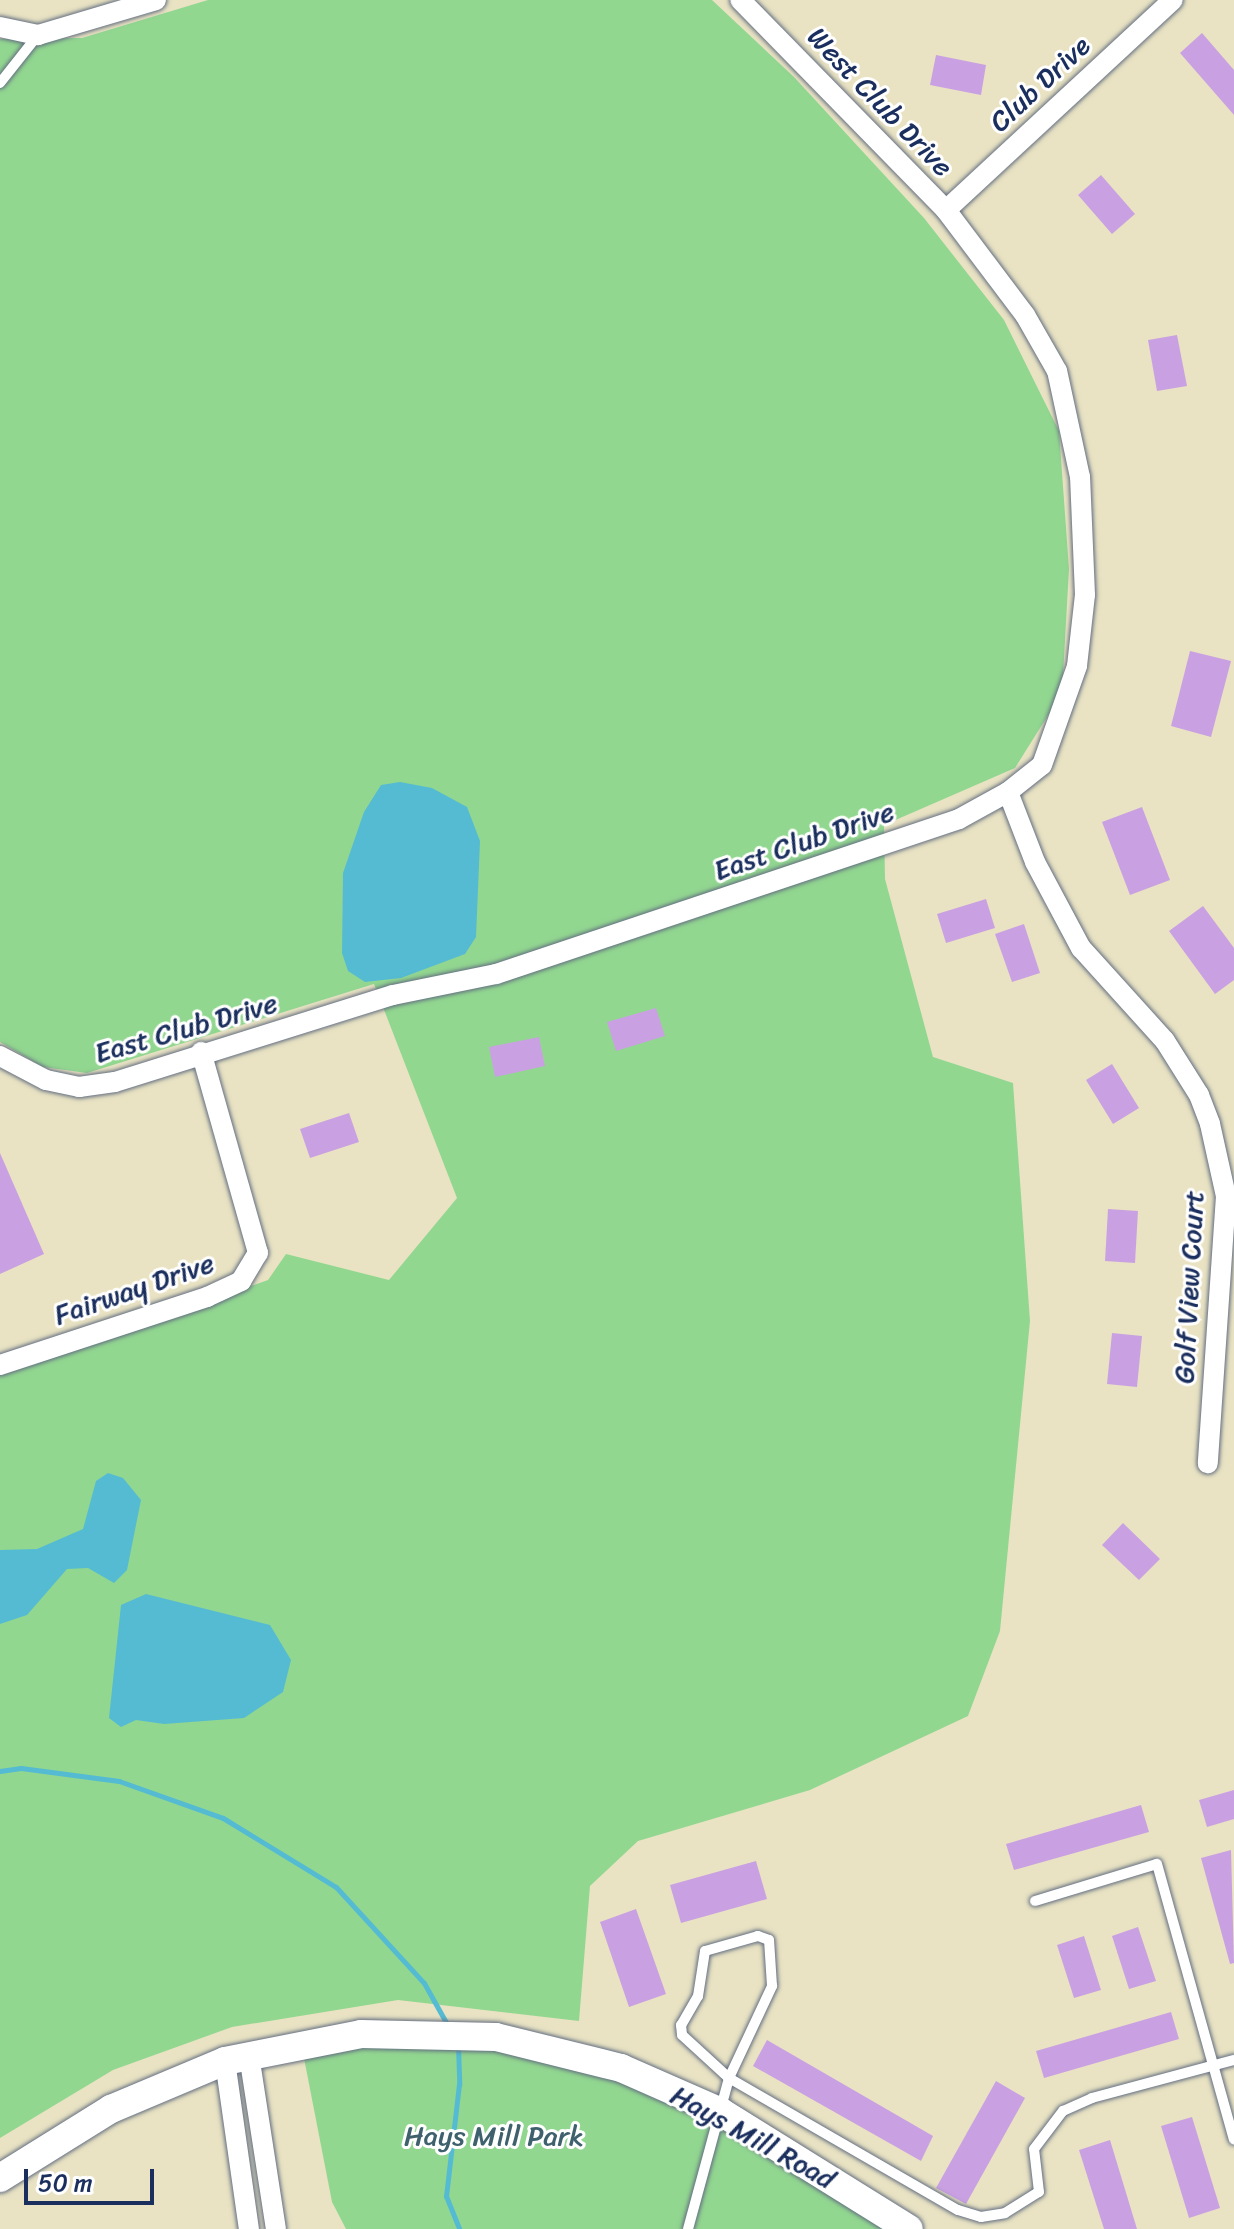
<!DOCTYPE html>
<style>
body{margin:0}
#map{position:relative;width:1234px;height:2229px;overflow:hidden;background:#e9e3c3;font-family:Sriracha,sans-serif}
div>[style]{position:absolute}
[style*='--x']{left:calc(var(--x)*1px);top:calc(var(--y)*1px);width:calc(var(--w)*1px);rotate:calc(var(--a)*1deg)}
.green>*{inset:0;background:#92d790}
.water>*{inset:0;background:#54bbd2}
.stream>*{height:5px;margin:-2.5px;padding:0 2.5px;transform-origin:2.5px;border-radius:2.5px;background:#54bbd2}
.building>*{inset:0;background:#c9a1e2}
.roads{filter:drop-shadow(0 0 2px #636e81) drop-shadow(0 0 2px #636e81)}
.lane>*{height:10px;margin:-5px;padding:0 5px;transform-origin:5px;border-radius:5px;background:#fff}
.street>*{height:20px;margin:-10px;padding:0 10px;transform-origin:10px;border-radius:10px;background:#fff}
.secondary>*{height:28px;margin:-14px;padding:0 14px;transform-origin:14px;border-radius:14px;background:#fff}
span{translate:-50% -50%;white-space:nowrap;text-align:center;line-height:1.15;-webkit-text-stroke:6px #fff;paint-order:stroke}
.street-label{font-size:28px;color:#1b2f5e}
.park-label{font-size:28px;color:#3f616d}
.scale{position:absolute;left:24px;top:2169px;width:130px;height:36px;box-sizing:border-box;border:4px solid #1b2f5e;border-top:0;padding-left:10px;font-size:24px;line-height:28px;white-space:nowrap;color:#1b2f5e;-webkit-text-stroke:6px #fff;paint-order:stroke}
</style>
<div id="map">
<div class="green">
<i style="clip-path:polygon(208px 0,712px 0,794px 77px,924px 218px,1004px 320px,1059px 431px,1069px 569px,1062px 693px,1015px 768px,884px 825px,885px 879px,933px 1057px,1013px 1083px,1030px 1321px,1000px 1631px,968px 1716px,810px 1790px,638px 1841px,590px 1886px,579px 2021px,398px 2000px,232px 2027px,113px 2070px,0 2138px,0 1375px,268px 1280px,286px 1254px,389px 1280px,457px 1198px,374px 984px,87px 1073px,43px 1067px,0 1042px,0 39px,82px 38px)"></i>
<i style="clip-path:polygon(511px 2044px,708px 2111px,887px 2229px,346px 2229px,332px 2202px,303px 2053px,331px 2048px)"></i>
</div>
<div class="water">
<i style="clip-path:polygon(400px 782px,432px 788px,467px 807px,480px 841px,476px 937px,465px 954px,401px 978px,365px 982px,348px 971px,342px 953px,343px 873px,364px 812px,381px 785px)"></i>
<i style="clip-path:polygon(108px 1473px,123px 1478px,141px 1500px,127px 1570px,114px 1583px,88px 1568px,67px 1569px,27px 1615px,0 1624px,0 1550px,37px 1549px,83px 1529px,96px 1481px)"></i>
<i style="clip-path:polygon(146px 1594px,270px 1625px,291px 1660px,283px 1692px,244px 1718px,164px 1724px,136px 1720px,121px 1727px,109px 1718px,121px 1605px)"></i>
</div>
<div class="stream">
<i style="--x:0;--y:1771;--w:21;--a:-8"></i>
<i style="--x:21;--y:1768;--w:99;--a:7.6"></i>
<i style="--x:119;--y:1781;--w:110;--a:19.6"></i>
<i style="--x:223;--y:1818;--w:132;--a:31.4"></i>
<i style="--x:336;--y:1887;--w:130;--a:47.5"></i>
<i style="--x:424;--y:1983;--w:49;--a:60.8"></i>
<i style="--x:458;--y:2046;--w:38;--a:88"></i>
<i style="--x:459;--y:2084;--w:113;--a:96.6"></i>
<i style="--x:446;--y:2196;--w:35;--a:68"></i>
</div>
<div class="building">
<i style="clip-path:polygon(1202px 33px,1234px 70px,1234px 115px,1180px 53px)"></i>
<i style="clip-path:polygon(936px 55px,986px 65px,981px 95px,930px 85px)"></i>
<i style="clip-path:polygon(1101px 175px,1135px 214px,1112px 234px,1078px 195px)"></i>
<i style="clip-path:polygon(1177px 335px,1187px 386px,1157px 391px,1148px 340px)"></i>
<i style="clip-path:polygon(1190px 651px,1231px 661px,1211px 737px,1171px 726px)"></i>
<i style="clip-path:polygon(1142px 807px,1170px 880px,1130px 895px,1102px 822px)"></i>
<i style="clip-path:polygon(986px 899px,995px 928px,946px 943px,937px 914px)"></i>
<i style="clip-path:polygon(1203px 906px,1234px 948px,1234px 980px,1215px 994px,1169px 931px)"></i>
<i style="clip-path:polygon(1024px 924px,1040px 973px,1012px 982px,995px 934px)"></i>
<i style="clip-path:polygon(656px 1008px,665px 1036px,616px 1051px,607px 1022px)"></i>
<i style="clip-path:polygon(539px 1037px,545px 1066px,495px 1077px,489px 1047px)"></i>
<i style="clip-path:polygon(1112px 1064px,1139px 1108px,1113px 1124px,1086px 1080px)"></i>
<i style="clip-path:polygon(349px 1113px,359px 1142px,310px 1158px,300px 1129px)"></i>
<i style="clip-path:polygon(0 1153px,44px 1254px,0 1274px)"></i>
<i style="clip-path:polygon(1108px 1209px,1138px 1211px,1135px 1263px,1105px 1261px)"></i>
<i style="clip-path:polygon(1112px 1333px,1142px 1336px,1137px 1387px,1107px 1384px)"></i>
<i style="clip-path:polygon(1123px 1523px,1160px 1559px,1139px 1580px,1102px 1545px)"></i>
<i style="clip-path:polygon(1234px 1790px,1234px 1819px,1207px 1827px,1199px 1800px)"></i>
<i style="clip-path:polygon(1141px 1805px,1149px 1832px,1014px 1870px,1006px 1844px)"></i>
<i style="clip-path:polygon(1231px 1850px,1234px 1963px,1230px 1964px,1201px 1858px)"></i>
<i style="clip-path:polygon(756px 1861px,767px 1899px,681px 1923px,670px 1885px)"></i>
<i style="clip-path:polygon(636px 1909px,666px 1994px,629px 2007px,600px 1922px)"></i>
<i style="clip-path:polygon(1138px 1927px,1156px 1981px,1129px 1989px,1112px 1936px)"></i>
<i style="clip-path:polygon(1084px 1936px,1101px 1990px,1074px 1998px,1057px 1945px)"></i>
<i style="clip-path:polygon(1171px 2012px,1179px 2039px,1044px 2078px,1036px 2051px)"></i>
<i style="clip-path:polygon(767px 2040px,933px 2136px,921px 2161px,753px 2066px)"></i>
<i style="clip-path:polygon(996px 2081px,1025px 2098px,966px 2204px,936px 2188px)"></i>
<i style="clip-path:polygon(1192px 2117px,1220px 2208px,1189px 2218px,1161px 2126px)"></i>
<i style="clip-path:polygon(1110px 2140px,1137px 2229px,1104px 2229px,1079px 2150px)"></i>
</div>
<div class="roads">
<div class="lane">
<i style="--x:0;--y:83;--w:61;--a:-51.6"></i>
<i style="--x:1035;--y:1901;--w:127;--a:-16.9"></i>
<i style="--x:1157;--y:1864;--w:286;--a:74.4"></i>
<i style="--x:688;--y:2229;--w:156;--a:-74.8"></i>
<i style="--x:729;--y:2078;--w:102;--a:-64.9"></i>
<i style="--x:772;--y:1986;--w:46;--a:-93.7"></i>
<i style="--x:769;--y:1940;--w:12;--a:-160"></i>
<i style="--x:758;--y:1936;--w:55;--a:164.2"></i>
<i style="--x:705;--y:1951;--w:46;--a:98.8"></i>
<i style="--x:698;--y:1996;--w:34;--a:120"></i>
<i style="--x:681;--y:2025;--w:10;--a:84"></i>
<i style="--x:682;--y:2035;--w:64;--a:42.5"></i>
<i style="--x:729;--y:2078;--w:264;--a:30"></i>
<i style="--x:958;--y:2210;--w:24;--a:17"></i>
<i style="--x:981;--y:2217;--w:24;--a:-9"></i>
<i style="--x:1005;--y:2213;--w:40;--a:-32"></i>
<i style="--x:1039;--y:2192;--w:43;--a:-96.6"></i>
<i style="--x:1034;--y:2149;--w:48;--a:-52.7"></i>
<i style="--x:1063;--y:2111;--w:32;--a:-24"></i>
<i style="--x:1092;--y:2098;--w:147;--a:-15"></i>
</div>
<div class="street">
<i style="--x:0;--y:27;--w:39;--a:12"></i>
<i style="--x:38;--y:35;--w:123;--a:-16.5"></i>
<i style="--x:946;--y:210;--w:309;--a:-42.8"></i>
<i style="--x:1008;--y:792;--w:75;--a:68.9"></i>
<i style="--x:1035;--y:862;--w:98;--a:61.9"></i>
<i style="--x:1081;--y:948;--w:125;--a:47.9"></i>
<i style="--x:1165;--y:1041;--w:64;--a:57.8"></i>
<i style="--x:1199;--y:1095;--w:31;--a:69"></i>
<i style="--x:1210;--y:1124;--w:74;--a:77.5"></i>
<i style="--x:1226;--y:1196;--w:268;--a:93.9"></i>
<i style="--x:0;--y:1056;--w:52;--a:27.6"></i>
<i style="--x:46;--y:1080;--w:34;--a:12"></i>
<i style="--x:79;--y:1087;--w:36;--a:-8"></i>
<i style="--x:115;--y:1082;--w:291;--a:-17.4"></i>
<i style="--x:393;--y:995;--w:105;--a:-11.5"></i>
<i style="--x:496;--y:974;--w:488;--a:-18.5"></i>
<i style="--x:959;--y:819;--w:56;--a:-28.9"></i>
<i style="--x:1008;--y:792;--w:43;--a:-38.5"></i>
<i style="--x:1042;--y:765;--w:105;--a:-70.5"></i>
<i style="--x:1077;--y:666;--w:71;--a:-83.6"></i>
<i style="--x:1085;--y:595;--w:118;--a:-92.4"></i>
<i style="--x:1080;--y:477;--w:108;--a:-102.2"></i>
<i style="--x:1057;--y:371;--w:64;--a:-119.7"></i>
<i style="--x:1025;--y:315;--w:131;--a:-127"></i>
<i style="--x:946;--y:210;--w:294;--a:-134.4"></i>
<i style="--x:0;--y:1365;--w:218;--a:-18.2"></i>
<i style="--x:207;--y:1297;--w:38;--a:-25"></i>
<i style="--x:241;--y:1281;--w:33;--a:-59"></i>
<i style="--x:258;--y:1253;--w:209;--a:-105.8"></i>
<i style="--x:249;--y:2055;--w:176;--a:81.2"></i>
<i style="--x:225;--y:2061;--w:170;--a:81.9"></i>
</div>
<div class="secondary">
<i style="--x:0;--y:2178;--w:131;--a:-31.9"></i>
<i style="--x:111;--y:2109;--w:124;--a:-22.8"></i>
<i style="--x:225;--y:2061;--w:139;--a:-11.2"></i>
<i style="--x:361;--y:2034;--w:135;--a:1.3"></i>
<i style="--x:496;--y:2037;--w:129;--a:13.9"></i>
<i style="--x:621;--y:2068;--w:109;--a:23.7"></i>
<i style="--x:721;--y:2112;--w:221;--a:31.9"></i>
</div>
</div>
<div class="street-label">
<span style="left:1040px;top:84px;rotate:-43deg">Club Drive</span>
<span style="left:880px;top:102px;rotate:46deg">West Club Drive</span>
<span style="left:804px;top:841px;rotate:-19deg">East Club Drive</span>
<span style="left:186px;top:1028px;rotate:-16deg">East Club Drive</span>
<span style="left:1189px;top:1287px;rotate:-87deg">Golf View Court</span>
<span style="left:134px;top:1289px;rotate:-19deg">Fairway Drive</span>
<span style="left:753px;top:2137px;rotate:29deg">Hays Mill Road</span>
</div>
<div class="park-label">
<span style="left:494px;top:2136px">Hays Mill Park</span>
</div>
<div class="scale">50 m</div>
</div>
